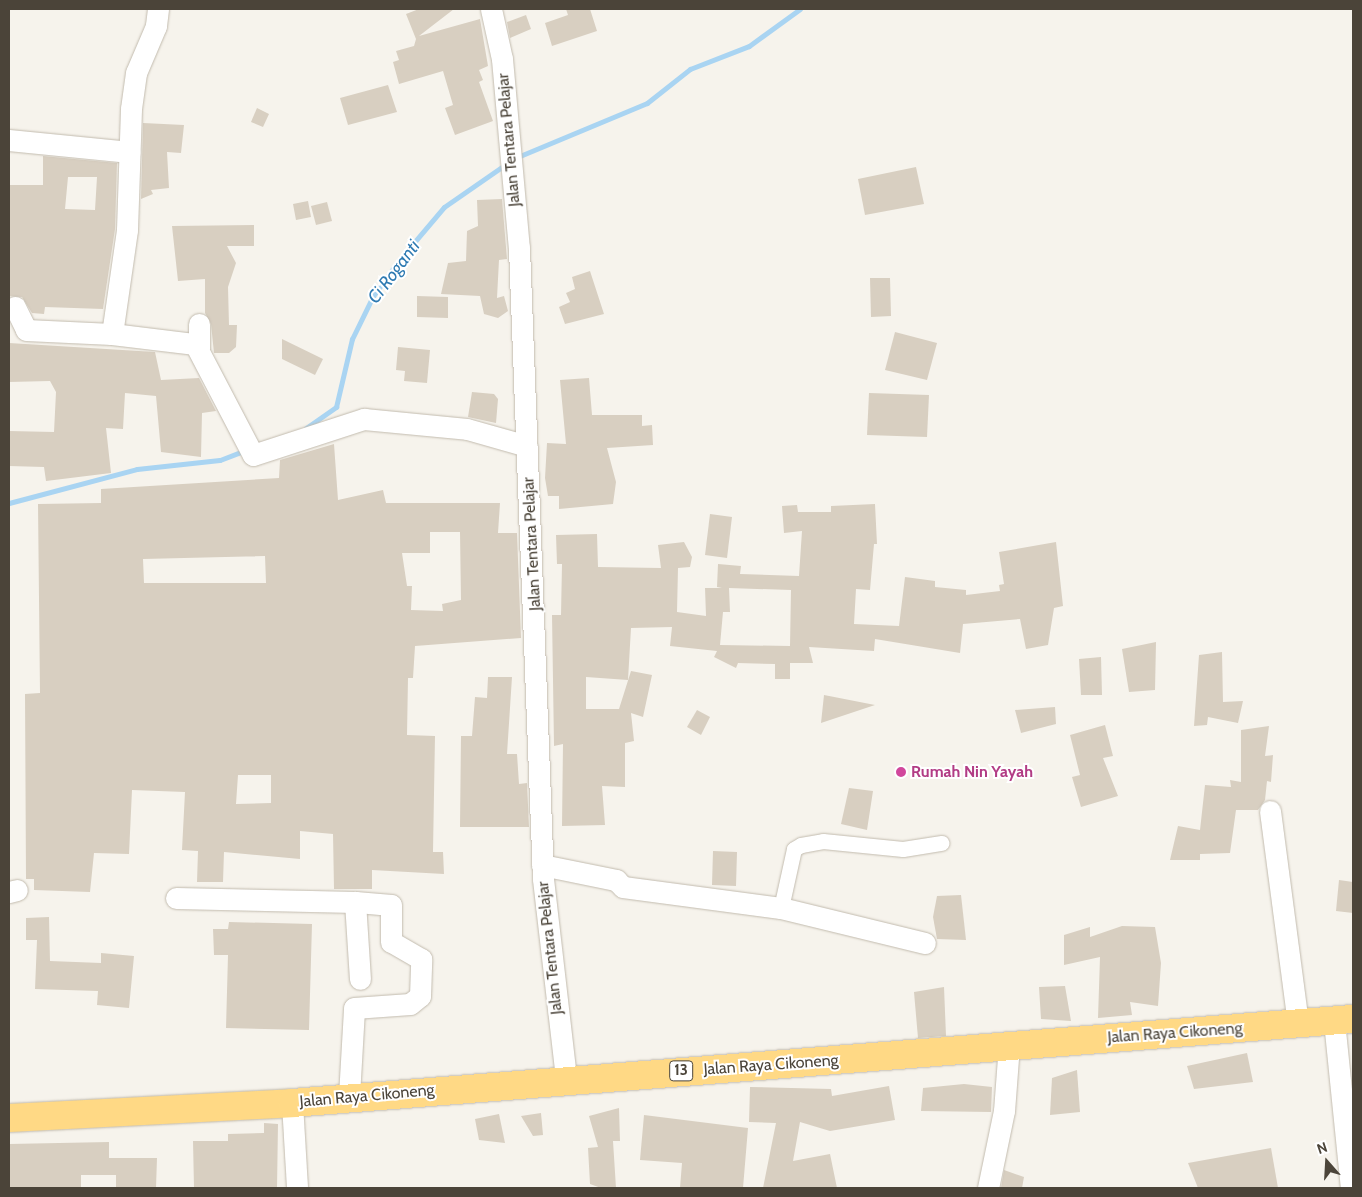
<!DOCTYPE html>
<style>
body{margin:0}
#map{position:relative;width:1362px;height:1197px;overflow:hidden;background:#f6f3ec;font-family:Cabin,sans-serif}
div>[style]{position:absolute}
[style*='--x']{left:calc(var(--x)*1px);top:calc(var(--y)*1px);width:calc(var(--w)*1px);rotate:calc(var(--a)*1deg)}
.stream>*{height:5px;margin:-2.5px;padding:0 2.5px;transform-origin:2.5px;border-radius:2.5px;background:#a9d4f2}
.building>*{inset:0;background:#d8cfc1}
.roads{filter:drop-shadow(0 0 1px #c2bbae) drop-shadow(0 0 1px #c2bbae)}
.pedestrian>*{height:15px;margin:-7.5px;padding:0 7.5px;transform-origin:7.5px;border-radius:7.5px;background:#fff}
.minor>*{height:21px;margin:-10.5px;padding:0 10.5px;transform-origin:10.5px;border-radius:10.5px;background:#fff}
.trunk>*{height:28px;margin:-14px;padding:0 14px;transform-origin:14px;border-radius:14px;background:#ffd985}
.dots>*{width:14px;height:14px;translate:-50% -50%;box-sizing:border-box;border:2px solid #fff;border-radius:50%}
span{translate:-50% -50%;white-space:nowrap;text-align:center;line-height:1.15;-webkit-text-stroke:4px #fff;paint-order:stroke}
.shield-label span{padding:1px 4px;background:#fff;border:1px solid;border-radius:4px;-webkit-text-stroke-width:0}
.shield-label{font-size:15px;color:#4b4439;font-weight:700}
.street-label{font-size:16px;color:#4b4439}
.hotel-label{font-size:16px;color:#b23c85;font-weight:700}
.left{translate:0 -50%;text-align:left}
.water-label{font-size:18px;color:#2e7ab2;font-style:italic}
.frame{position:absolute;inset:0;border:10px solid #4b4439;pointer-events:none}
.north{position:absolute;left:1302px;top:1137px;width:50px;height:50px;-webkit-text-stroke:4px #fff;paint-order:stroke;rotate:341deg;font-size:14px;font-weight:700;line-height:20px;text-align:center;color:#4b4439}
.north::after{content:'';display:block;margin:auto;width:18px;height:22px;background:#4b4439;clip-path:polygon(50% 0,100% 100%,50% 72%,0 100%)}
</style>
<div id="map">
<div class="stream">
<i style="--x:515;--y:158;--w:143;--a:-22.6"></i>
<i style="--x:647;--y:103;--w:55;--a:-38.3"></i>
<i style="--x:690;--y:69;--w:63;--a:-21.3"></i>
<i style="--x:749;--y:46;--w:63;--a:-36"></i>
<i style="--x:306;--y:428;--w:37;--a:-35"></i>
<i style="--x:336;--y:407;--w:70;--a:-76.8"></i>
<i style="--x:352;--y:339;--w:48;--a:-64"></i>
<i style="--x:373;--y:296;--w:46;--a:-53.9"></i>
<i style="--x:400;--y:259;--w:68;--a:-49.8"></i>
<i style="--x:444;--y:207;--w:75;--a:-34.7"></i>
<i style="--x:9;--y:503;--w:132;--a:-14.9"></i>
<i style="--x:137;--y:469;--w:83;--a:-6.2"></i>
<i style="--x:220;--y:460;--w:26;--a:-21"></i>
</div>
<div class="building">
<i style="clip-path:polygon(419px 9px,454px 9px,419px 36px,480px 19px,488px 66px,479px 70px,483px 80px,479px 82px,493px 121px,455px 135px,445px 108px,453px 105px,443px 71px,399px 84px,393px 62px,399px 60px,396px 51px,414px 46px,416px 39px,406px 14px)"></i>
<i style="clip-path:polygon(566px 9px,590px 9px,597px 31px,552px 46px,545px 23px,568px 15px)"></i>
<i style="clip-path:polygon(526px 15px,531px 29px,510px 38px,507px 22px)"></i>
<i style="clip-path:polygon(388px 85px,397px 112px,348px 125px,340px 98px)"></i>
<i style="clip-path:polygon(257px 108px,269px 114px,263px 127px,251px 122px)"></i>
<i style="clip-path:polygon(143px 123px,184px 125px,181px 153px,167px 152px,169px 188px,151px 190px,153px 194px,141px 199px)"></i>
<i style="clip-path:polygon(evenodd,43px 156px,117px 163px,115px 229px,103px 309px,45px 307px,44px 314px,32px 313px,22px 297px,9px 296px,9px 185px,43px 185px,43px 156px,68px 177px,97px 177px,95px 210px,65px 209px,68px 177px)"></i>
<i style="clip-path:polygon(916px 167px,924px 204px,865px 215px,858px 179px)"></i>
<i style="clip-path:polygon(502px 199px,507px 259px,499px 260px,497px 298px,504px 296px,508px 311px,498px 318px,484px 314px,480px 296px,441px 294px,448px 263px,466px 261px,467px 231px,478px 226px,477px 200px)"></i>
<i style="clip-path:polygon(308px 201px,311px 217px,296px 220px,293px 204px)"></i>
<i style="clip-path:polygon(327px 202px,332px 221px,316px 225px,311px 206px)"></i>
<i style="clip-path:polygon(254px 225px,254px 246px,227px 246px,236px 263px,228px 287px,229px 325px,237px 325px,236px 347px,229px 353px,214px 353px,211px 324px,205px 313px,205px 279px,178px 281px,172px 226px)"></i>
<i style="clip-path:polygon(590px 271px,604px 314px,565px 324px,559px 307px,570px 302px,566px 293px,575px 289px,572px 277px)"></i>
<i style="clip-path:polygon(870px 278px,890px 278px,891px 316px,871px 317px)"></i>
<i style="clip-path:polygon(417px 296px,448px 297px,448px 318px,417px 317px)"></i>
<i style="clip-path:polygon(895px 332px,937px 343px,927px 380px,885px 370px)"></i>
<i style="clip-path:polygon(282px 339px,323px 359px,315px 375px,282px 359px)"></i>
<i style="clip-path:polygon(9px 343px,155px 352px,161px 380px,199px 378px,216px 411px,202px 413px,201px 457px,161px 452px,156px 396px,125px 393px,123px 429px,106px 428px,111px 473px,46px 481px,44px 467px,9px 466px,9px 431px,54px 432px,56px 392px,50px 381px,9px 382px)"></i>
<i style="clip-path:polygon(398px 347px,430px 350px,427px 383px,404px 381px,405px 371px,396px 370px)"></i>
<i style="clip-path:polygon(589px 378px,592px 415px,642px 415px,642px 426px,652px 425px,653px 445px,607px 448px,616px 482px,613px 504px,559px 509px,559px 496px,548px 496px,545px 478px,547px 443px,566px 444px,560px 380px)"></i>
<i style="clip-path:polygon(472px 392px,494px 394px,498px 399px,496px 423px,468px 417px)"></i>
<i style="clip-path:polygon(869px 393px,929px 395px,927px 437px,867px 435px)"></i>
<i style="clip-path:polygon(evenodd,334px 444px,338px 500px,383px 490px,386px 503px,500px 503px,498px 533px,517px 533px,521px 638px,415px 646px,413px 678px,408px 678px,407px 735px,435px 736px,433px 852px,443px 852px,444px 874px,372px 870px,372px 889px,334px 889px,333px 834px,300px 831px,300px 859px,224px 852px,223px 882px,197px 882px,198px 851px,182px 850px,185px 792px,132px 790px,129px 854px,94px 853px,90px 892px,34px 890px,34px 879px,26px 879px,25px 694px,40px 693px,38px 504px,101px 503px,101px 489px,279px 478px,280px 460px,334px 444px,430px 532px,460px 532px,461px 600px,442px 604px,443px 611px,411px 610px,412px 586px,407px 586px,402px 553px,430px 553px,430px 532px,334px 444px,265px 556px,266px 583px,144px 583px,143px 559px,265px 556px,334px 444px,238px 775px,271px 775px,271px 803px,236px 804px,238px 775px)"></i>
<i style="clip-path:polygon(evenodd,875px 504px,877px 544px,874px 544px,870px 590px,856px 589px,854px 624px,899px 626px,905px 577px,935px 581px,935px 587px,966px 590px,966px 595px,1000px 591px,999px 585px,1004px 584px,999px 552px,1056px 542px,1063px 606px,1054px 608px,1048px 645px,1026px 649px,1020px 619px,963px 624px,960px 653px,875px 639px,874px 651px,809px 647px,813px 663px,790px 663px,790px 679px,775px 679px,775px 664px,738px 663px,736px 668px,714px 657px,717px 651px,670px 646px,672px 627px,631px 628px,628px 680px,586px 677px,586px 709px,619px 709px,631px 671px,652px 675px,643px 717px,631px 713px,634px 741px,625px 743px,625px 787px,602px 786px,605px 825px,562px 826px,563px 744px,554px 746px,552px 615px,561px 615px,562px 564px,557px 564px,556px 535px,597px 534px,598px 567px,661px 568px,658px 545px,684px 542px,692px 557px,690px 567px,678px 568px,677px 612px,706px 616px,705px 588px,722px 588px,717px 587px,718px 564px,741px 566px,740px 574px,799px 576px,802px 531px,784px 533px,782px 506px,797px 505px,798px 512px,831px 512px,831px 506px,875px 504px,729px 588px,791px 590px,790px 646px,720px 645px,723px 612px,730px 612px,729px 588px)"></i>
<i style="clip-path:polygon(710px 514px,732px 517px,727px 558px,705px 555px)"></i>
<i style="clip-path:polygon(1156px 642px,1155px 690px,1129px 692px,1122px 649px)"></i>
<i style="clip-path:polygon(1222px 652px,1223px 702px,1243px 701px,1238px 723px,1208px 717px,1207px 725px,1194px 726px,1199px 655px)"></i>
<i style="clip-path:polygon(1101px 657px,1102px 695px,1081px 695px,1079px 659px)"></i>
<i style="clip-path:polygon(488px 677px,512px 677px,507px 754px,517px 754px,519px 784px,527px 783px,529px 827px,460px 827px,461px 736px,472px 736px,475px 697px,487px 698px)"></i>
<i style="clip-path:polygon(824px 695px,875px 705px,821px 723px)"></i>
<i style="clip-path:polygon(1055px 707px,1056px 724px,1021px 733px,1015px 710px)"></i>
<i style="clip-path:polygon(697px 710px,710px 717px,701px 735px,687px 727px)"></i>
<i style="clip-path:polygon(1105px 725px,1113px 756px,1103px 758px,1118px 796px,1081px 807px,1072px 777px,1080px 775px,1070px 735px)"></i>
<i style="clip-path:polygon(1269px 726px,1265px 756px,1273px 755px,1271px 782px,1267px 781px,1265px 800px,1258px 810px,1236px 810px,1230px 853px,1200px 854px,1200px 860px,1170px 860px,1178px 826px,1200px 830px,1205px 785px,1231px 787px,1230px 780px,1241px 782px,1241px 730px)"></i>
<i style="clip-path:polygon(849px 788px,873px 791px,867px 830px,841px 824px)"></i>
<i style="clip-path:polygon(713px 851px,737px 852px,736px 886px,712px 885px)"></i>
<i style="clip-path:polygon(1339px 880px,1353px 882px,1353px 913px,1336px 911px)"></i>
<i style="clip-path:polygon(961px 895px,966px 940px,937px 939px,933px 917px,937px 896px)"></i>
<i style="clip-path:polygon(49px 917px,50px 961px,101px 963px,101px 953px,134px 956px,129px 1008px,97px 1005px,98px 991px,35px 989px,37px 940px,26px 940px,26px 918px)"></i>
<i style="clip-path:polygon(229px 922px,312px 924px,309px 1030px,226px 1028px,228px 955px,214px 955px,213px 929px,228px 929px)"></i>
<i style="clip-path:polygon(1122px 926px,1155px 927px,1161px 963px,1158px 1006px,1130px 1002px,1132px 1015px,1098px 1018px,1100px 957px,1064px 965px,1064px 935px,1090px 927px,1090px 937px)"></i>
<i style="clip-path:polygon(1065px 986px,1071px 1021px,1041px 1019px,1039px 987px)"></i>
<i style="clip-path:polygon(944px 987px,946px 1036px,918px 1038px,914px 992px)"></i>
<i style="clip-path:polygon(1247px 1053px,1253px 1082px,1194px 1089px,1187px 1066px)"></i>
<i style="clip-path:polygon(1077px 1070px,1080px 1112px,1050px 1115px,1052px 1078px)"></i>
<i style="clip-path:polygon(964px 1084px,992px 1087px,991px 1112px,921px 1111px,923px 1088px)"></i>
<i style="clip-path:polygon(889px 1086px,895px 1120px,830px 1131px,800px 1122px,793px 1161px,830px 1154px,837px 1188px,763px 1188px,776px 1123px,749px 1122px,750px 1087px,831px 1089px,832px 1096px)"></i>
<i style="clip-path:polygon(619px 1108px,620px 1141px,613px 1141px,616px 1188px,601px 1188px,590px 1184px,588px 1148px,598px 1147px,589px 1116px)"></i>
<i style="clip-path:polygon(541px 1113px,543px 1135px,533px 1136px,521px 1116px)"></i>
<i style="clip-path:polygon(499px 1114px,505px 1143px,479px 1140px,475px 1119px)"></i>
<i style="clip-path:polygon(644px 1115px,748px 1128px,743px 1188px,680px 1188px,682px 1163px,640px 1160px)"></i>
<i style="clip-path:polygon(264px 1123px,278px 1124px,277px 1188px,194px 1188px,193px 1141px,228px 1141px,228px 1134px,264px 1133px)"></i>
<i style="clip-path:polygon(109px 1142px,109px 1158px,157px 1158px,156px 1188px,116px 1188px,116px 1175px,81px 1175px,81px 1188px,9px 1188px,9px 1144px)"></i>
<i style="clip-path:polygon(1271px 1148px,1278px 1188px,1198px 1188px,1188px 1163px)"></i>
<i style="clip-path:polygon(1004px 1170px,1024px 1177px,1022px 1188px,1001px 1188px)"></i>
</div>
<div class="roads">
<div class="pedestrian">
<i style="--x:781;--y:908;--w:60;--a:-77.6"></i>
<i style="--x:794;--y:849;--w:8;--a:-30"></i>
<i style="--x:801;--y:845;--w:22;--a:-10"></i>
<i style="--x:823;--y:841;--w:80;--a:5.7"></i>
<i style="--x:903;--y:849;--w:39;--a:-9"></i>
</div>
<div class="minor">
<i style="--x:158;--y:9;--w:17;--a:97"></i>
<i style="--x:156;--y:26;--w:51;--a:113.1"></i>
<i style="--x:136;--y:73;--w:36;--a:98"></i>
<i style="--x:131;--y:109;--w:121;--a:91.9"></i>
<i style="--x:127;--y:230;--w:105;--a:98.2"></i>
<i style="--x:112;--y:334;--w:84;--a:6.9"></i>
<i style="--x:195;--y:344;--w:125;--a:62.4"></i>
<i style="--x:253;--y:455;--w:117;--a:-18"></i>
<i style="--x:364;--y:419;--w:103;--a:5.5"></i>
<i style="--x:467;--y:429;--w:62;--a:15.8"></i>
<i style="--x:491;--y:9;--w:51;--a:77.6"></i>
<i style="--x:502;--y:59;--w:190;--a:84.9"></i>
<i style="--x:519;--y:248;--w:631;--a:87.82"></i>
<i style="--x:543;--y:879;--w:201;--a:83.4"></i>
<i style="--x:9;--y:140;--w:121;--a:5.7"></i>
<i style="--x:15;--y:307;--w:25;--a:64"></i>
<i style="--x:26;--y:330;--w:86;--a:2.7"></i>
<i style="--x:199;--y:324;--w:24;--a:90"></i>
<i style="--x:1270;--y:811;--w:214;--a:82.5"></i>
<i style="--x:542;--y:865;--w:76;--a:11.5"></i>
<i style="--x:616;--y:880;--w:10;--a:45"></i>
<i style="--x:623;--y:887;--w:159;--a:7.6"></i>
<i style="--x:781;--y:908;--w:148;--a:13.7"></i>
<i style="--x:9;--y:892;--w:8;--a:-14"></i>
<i style="--x:176;--y:898;--w:179;--a:1.3"></i>
<i style="--x:1334;--y:1021;--w:168;--a:84.2"></i>
<i style="--x:349;--y:1096;--w:88;--a:-86.7"></i>
<i style="--x:354;--y:1008;--w:56;--a:-4.1"></i>
<i style="--x:410;--y:1004;--w:13;--a:-39"></i>
<i style="--x:420;--y:996;--w:37;--a:-88"></i>
<i style="--x:421;--y:959;--w:34;--a:-150"></i>
<i style="--x:391;--y:942;--w:37;--a:-90"></i>
<i style="--x:391;--y:905;--w:36;--a:-175"></i>
<i style="--x:355;--y:902;--w:77;--a:86.3"></i>
<i style="--x:292;--y:1103;--w:85;--a:86.6"></i>
<i style="--x:988;--y:1188;--w:79;--a:-78.3"></i>
<i style="--x:1004;--y:1111;--w:66;--a:-85.7"></i>
</div>
<div class="trunk">
<i style="--x:9;--y:1118;--w:283;--a:-3"></i>
<i style="--x:292;--y:1103;--w:1064;--a:-4.53"></i>
</div>
</div>
<div class="dots">
<i style="left:901px;top:772px;background:#d1479c"></i>
</div>
<div class="shield-label">
<span style="left:681px;top:1071px">13</span>
</div>
<div class="street-label">
<span style="left:509px;top:140px;rotate:-95deg">Jalan Tentara Pelajar</span>
<span style="left:532px;top:544px;rotate:-93deg">Jalan Tentara Pelajar</span>
<span style="left:550px;top:948px;rotate:-96deg">Jalan Tentara Pelajar</span>
<span style="left:1175px;top:1033px;rotate:-4deg">Jalan Raya Cikoneng</span>
<span style="left:771px;top:1065px;rotate:-4deg">Jalan Raya Cikoneng</span>
<span style="left:367px;top:1096px;rotate:-5deg">Jalan Raya Cikoneng</span>
</div>
<div class="hotel-label">
<span class="left" style="left:911px;top:772px">Rumah Nin Yayah</span>
</div>
<div class="water-label">
<span style="left:394px;top:272px;rotate:-53deg">Ci Roganti</span>
</div>
<div class="frame"></div>
<div class="north">N</div>
</div>
